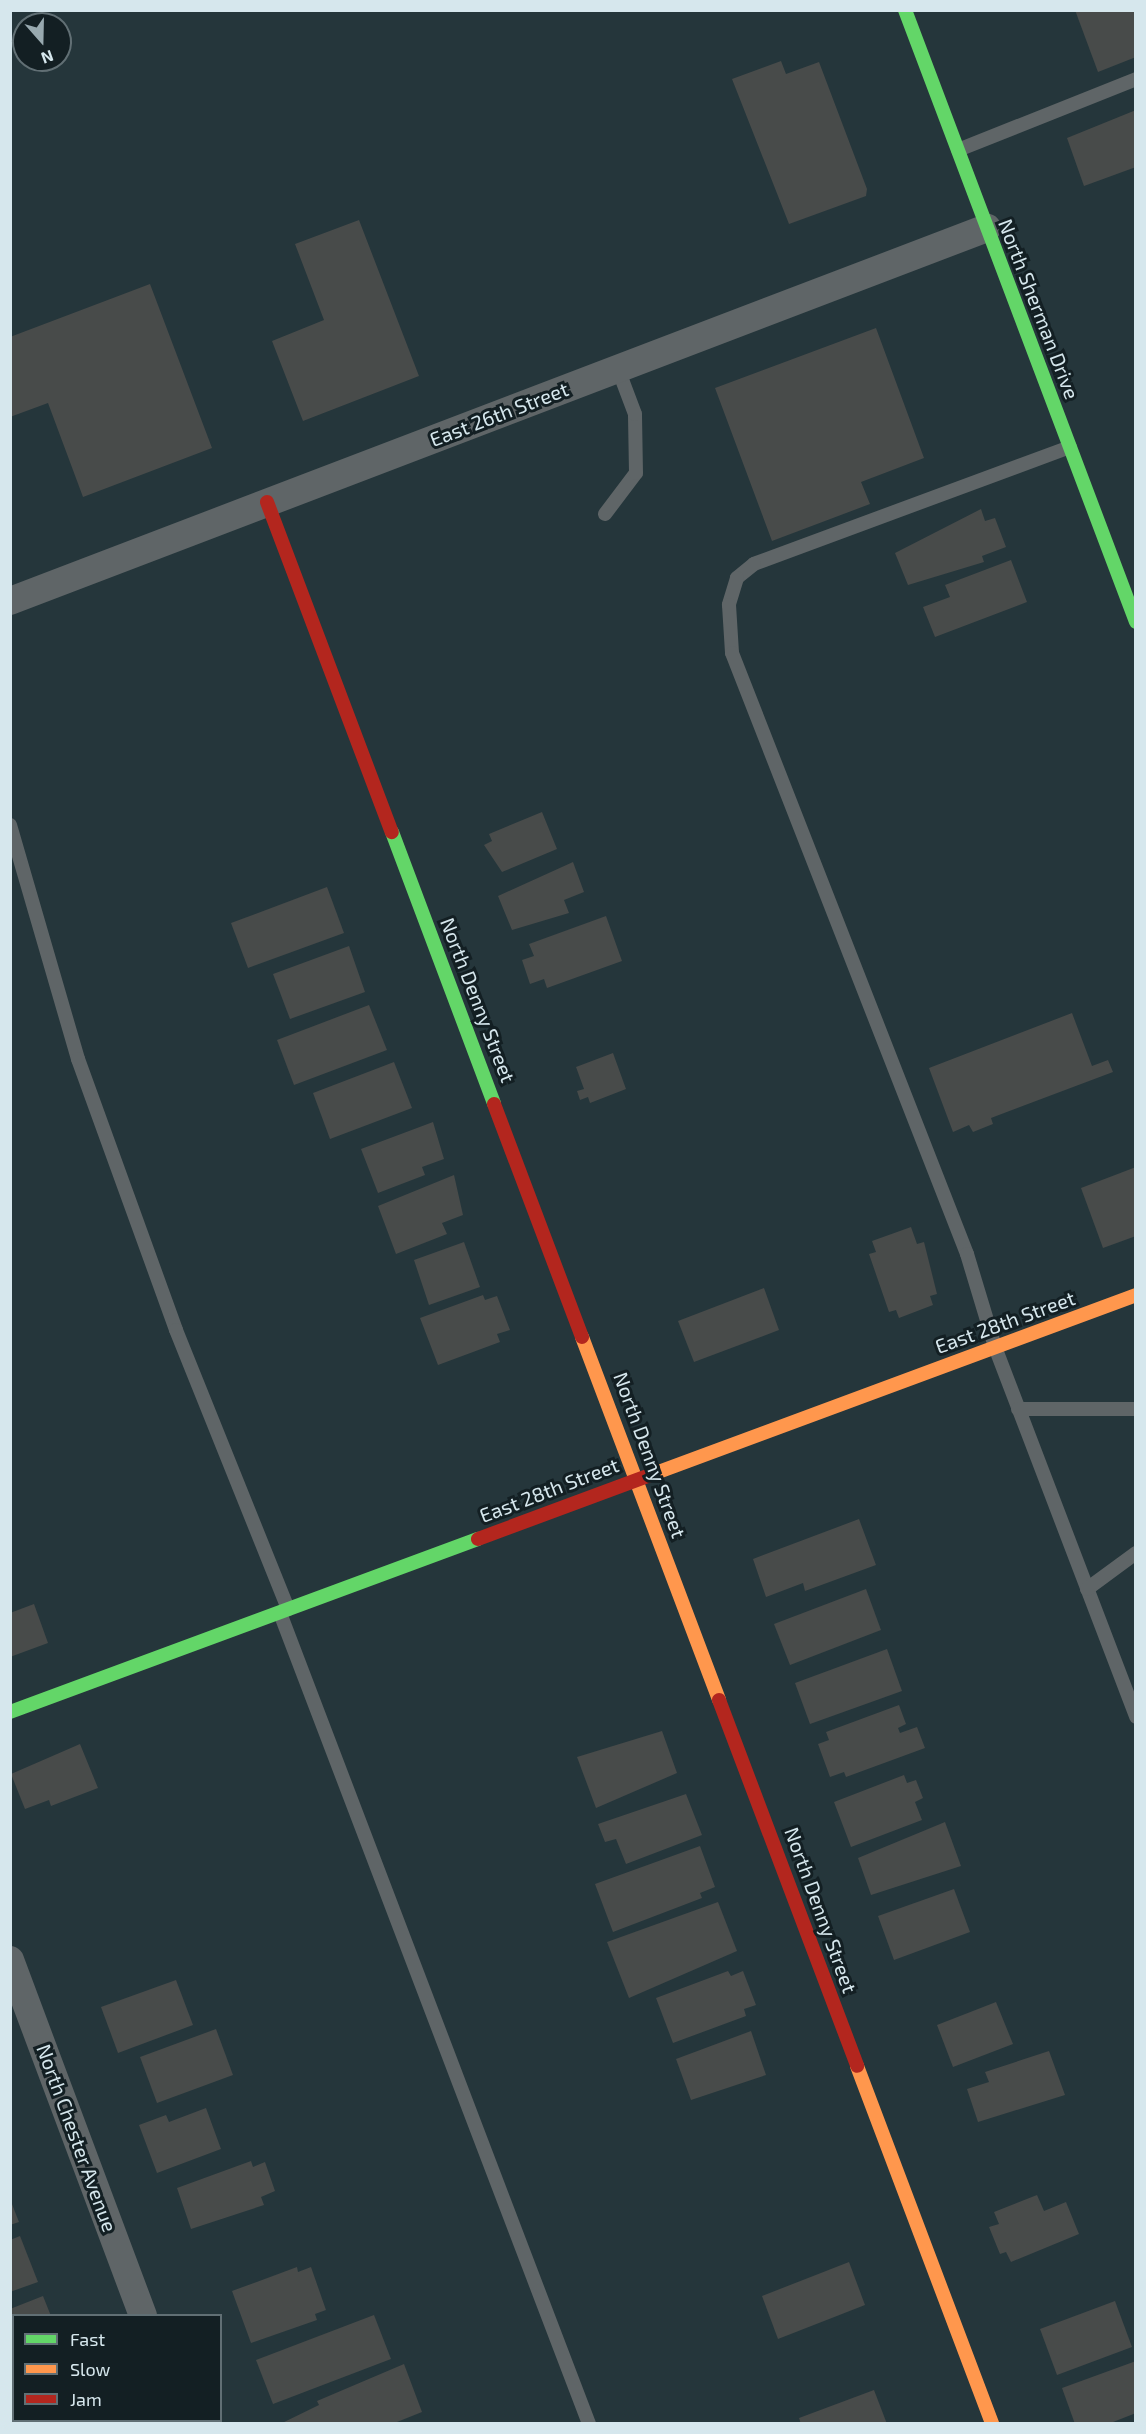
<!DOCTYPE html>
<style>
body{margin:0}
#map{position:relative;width:1146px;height:2434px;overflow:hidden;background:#25363b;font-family:"Exo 2",sans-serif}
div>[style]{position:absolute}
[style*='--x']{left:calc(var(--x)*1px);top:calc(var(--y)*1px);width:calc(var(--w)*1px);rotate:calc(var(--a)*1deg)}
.building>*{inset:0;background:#484b4a}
.lane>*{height:14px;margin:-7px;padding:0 7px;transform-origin:7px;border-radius:7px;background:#5f6567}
.street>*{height:28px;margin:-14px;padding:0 14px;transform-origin:14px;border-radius:14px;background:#5f6567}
.fast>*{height:14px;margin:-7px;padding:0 7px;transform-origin:7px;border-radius:7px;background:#63d668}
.slow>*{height:14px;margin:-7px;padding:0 7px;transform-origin:7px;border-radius:7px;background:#ff974d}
.jam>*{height:14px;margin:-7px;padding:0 7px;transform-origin:7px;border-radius:7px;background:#b3261e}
span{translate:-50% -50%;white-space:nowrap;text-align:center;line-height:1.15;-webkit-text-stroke:6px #131f23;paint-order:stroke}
.street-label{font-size:20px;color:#d6e7ed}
.frame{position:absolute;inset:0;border:12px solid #d6e7ed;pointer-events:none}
.legend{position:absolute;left:12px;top:2314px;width:210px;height:108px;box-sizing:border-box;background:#131f23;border:2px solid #616f74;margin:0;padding:8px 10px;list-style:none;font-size:18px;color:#d6e7ed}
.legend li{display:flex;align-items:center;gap:12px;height:30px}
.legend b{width:30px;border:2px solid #616f74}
.north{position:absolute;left:12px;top:12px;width:60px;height:60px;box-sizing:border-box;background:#131f23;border:2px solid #616f74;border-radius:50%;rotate:160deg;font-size:16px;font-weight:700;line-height:24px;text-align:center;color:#d6e7ed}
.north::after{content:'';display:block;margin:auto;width:21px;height:27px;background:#98a9af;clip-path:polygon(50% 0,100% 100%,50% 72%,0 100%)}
</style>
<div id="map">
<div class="building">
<i style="clip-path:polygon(1075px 10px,1136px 10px,1136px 57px,1098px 72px)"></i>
<i style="clip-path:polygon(781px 61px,786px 74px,819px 62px,867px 189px,866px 196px,789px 224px,732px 79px)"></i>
<i style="clip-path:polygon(1136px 110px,1136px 167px,1084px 186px,1067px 138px)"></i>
<i style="clip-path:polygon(359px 220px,419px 376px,303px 421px,272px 341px,324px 320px,295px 244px)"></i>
<i style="clip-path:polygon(150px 284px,212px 448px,83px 497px,48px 403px,10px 417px,10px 337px)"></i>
<i style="clip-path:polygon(876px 328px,924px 458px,861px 482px,870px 504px,772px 541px,715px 388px)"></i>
<i style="clip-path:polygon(981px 509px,985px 521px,995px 518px,1006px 547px,982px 556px,984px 562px,908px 585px,895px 553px)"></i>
<i style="clip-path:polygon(1011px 560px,1027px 602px,935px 637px,923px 607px,950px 597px,945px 585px)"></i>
<i style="clip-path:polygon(542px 812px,557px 849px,502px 872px,484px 845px,492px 841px,489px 834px)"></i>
<i style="clip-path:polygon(573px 862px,584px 892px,564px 900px,569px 913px,512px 930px,498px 896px)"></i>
<i style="clip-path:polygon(327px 887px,344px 933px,248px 968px,231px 923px)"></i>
<i style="clip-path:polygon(606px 916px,622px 961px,547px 988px,544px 979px,530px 984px,522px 960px,534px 956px,529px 944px)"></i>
<i style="clip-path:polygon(349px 946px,365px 992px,290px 1019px,273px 974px)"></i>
<i style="clip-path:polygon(369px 1005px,387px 1050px,294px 1085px,277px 1040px)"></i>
<i style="clip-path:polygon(1072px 1013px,1092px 1066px,1108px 1060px,1113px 1072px,991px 1118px,993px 1124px,973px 1132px,969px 1125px,953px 1132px,929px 1068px)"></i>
<i style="clip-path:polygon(613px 1053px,626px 1089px,590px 1103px,588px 1097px,580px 1100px,577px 1091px,584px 1089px,576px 1067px)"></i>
<i style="clip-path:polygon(394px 1062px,412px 1108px,330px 1139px,313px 1093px)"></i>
<i style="clip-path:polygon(433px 1122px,444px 1159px,422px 1167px,425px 1175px,378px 1193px,361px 1149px)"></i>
<i style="clip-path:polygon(1136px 1167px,1136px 1236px,1103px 1248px,1081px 1188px)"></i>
<i style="clip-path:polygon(454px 1175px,463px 1215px,442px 1223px,447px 1234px,396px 1254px,378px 1206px)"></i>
<i style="clip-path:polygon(911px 1227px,917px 1244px,924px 1242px,937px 1294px,930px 1296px,933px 1305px,899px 1318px,896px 1310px,889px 1312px,869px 1254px,876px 1252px,872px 1241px)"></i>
<i style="clip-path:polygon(464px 1242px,480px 1287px,429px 1305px,414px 1260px)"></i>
<i style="clip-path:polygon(764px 1288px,779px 1330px,694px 1362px,678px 1321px)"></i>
<i style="clip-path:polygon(483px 1295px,485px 1300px,497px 1296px,510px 1330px,497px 1334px,500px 1342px,438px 1365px,420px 1318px)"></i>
<i style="clip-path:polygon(859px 1519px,876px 1565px,805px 1591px,803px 1583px,766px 1597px,753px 1559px)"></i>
<i style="clip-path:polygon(866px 1589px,881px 1630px,790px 1665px,774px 1624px)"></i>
<i style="clip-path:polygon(34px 1604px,48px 1643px,10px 1657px,10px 1613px)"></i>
<i style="clip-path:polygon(887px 1649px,902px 1691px,810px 1724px,795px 1683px)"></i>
<i style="clip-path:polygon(899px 1705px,906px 1724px,898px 1728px,900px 1733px,917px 1727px,925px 1748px,846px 1777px,844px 1772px,830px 1777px,818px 1744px,829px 1740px,826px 1732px)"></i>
<i style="clip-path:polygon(662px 1731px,677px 1773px,596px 1808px,577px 1757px)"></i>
<i style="clip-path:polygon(80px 1744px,98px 1788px,51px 1806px,49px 1800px,25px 1809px,11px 1774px)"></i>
<i style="clip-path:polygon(904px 1775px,907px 1783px,916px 1780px,923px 1798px,915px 1802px,922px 1820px,851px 1847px,834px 1802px)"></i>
<i style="clip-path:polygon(686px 1794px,702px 1835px,626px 1864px,616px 1839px,605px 1842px,598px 1824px)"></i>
<i style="clip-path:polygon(945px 1822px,961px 1866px,871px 1895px,858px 1858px)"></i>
<i style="clip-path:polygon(700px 1846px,715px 1887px,700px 1893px,702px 1898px,613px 1932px,595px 1884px)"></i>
<i style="clip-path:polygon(954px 1889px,970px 1932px,894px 1960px,878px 1916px)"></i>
<i style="clip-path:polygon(718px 1902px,737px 1951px,629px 1998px,607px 1942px)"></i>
<i style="clip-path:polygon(728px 1971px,731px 1976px,743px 1971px,756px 2005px,744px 2009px,746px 2016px,673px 2043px,656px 1998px)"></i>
<i style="clip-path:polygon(176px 1980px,193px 2025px,118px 2053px,101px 2007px)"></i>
<i style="clip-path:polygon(996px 2002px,1013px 2044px,953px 2067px,937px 2025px)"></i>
<i style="clip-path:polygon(216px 2029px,233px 2075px,157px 2103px,140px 2057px)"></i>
<i style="clip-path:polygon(751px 2031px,766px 2075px,691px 2100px,676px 2059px)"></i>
<i style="clip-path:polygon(1049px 2051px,1065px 2095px,978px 2122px,967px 2089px,989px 2082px,985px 2072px)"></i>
<i style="clip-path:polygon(206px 2108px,221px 2149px,157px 2173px,139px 2125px,166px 2115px,169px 2122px)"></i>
<i style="clip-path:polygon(251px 2161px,253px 2167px,265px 2162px,275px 2191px,261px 2197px,264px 2205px,191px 2229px,177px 2188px)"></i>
<i style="clip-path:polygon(1037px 2195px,1044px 2211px,1066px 2202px,1079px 2234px,1011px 2262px,1006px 2252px,1000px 2254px,989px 2227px,999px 2224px,994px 2212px)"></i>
<i style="clip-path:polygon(10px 2199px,19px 2222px,10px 2225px)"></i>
<i style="clip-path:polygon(20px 2236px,38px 2282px,10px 2292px,10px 2240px)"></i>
<i style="clip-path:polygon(849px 2262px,865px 2305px,778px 2339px,762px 2296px)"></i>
<i style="clip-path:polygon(297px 2267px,298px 2272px,311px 2267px,326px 2310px,315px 2314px,317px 2320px,251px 2343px,232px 2291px)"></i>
<i style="clip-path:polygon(43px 2296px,51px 2316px,14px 2316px,10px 2360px,10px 2309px)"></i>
<i style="clip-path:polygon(1115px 2301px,1132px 2347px,1057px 2375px,1040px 2329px)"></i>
<i style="clip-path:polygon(374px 2315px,391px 2359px,273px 2404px,256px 2360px)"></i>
<i style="clip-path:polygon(1136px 2361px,1136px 2413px,1108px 2424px,1075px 2424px,1062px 2388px)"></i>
<i style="clip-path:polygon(404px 2364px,422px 2412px,392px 2424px,280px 2424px,319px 2405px,317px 2401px)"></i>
<i style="clip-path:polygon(14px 2376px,14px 2420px,21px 2421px,10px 2424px)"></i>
<i style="clip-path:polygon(874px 2390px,887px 2424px,801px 2424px,799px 2418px)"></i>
<i style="clip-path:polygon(66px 2420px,95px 2420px,96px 2424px,59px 2424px)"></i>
</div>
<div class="lane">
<i style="--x:958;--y:150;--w:192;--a:-21.7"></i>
<i style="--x:1070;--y:447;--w:337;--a:159.7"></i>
<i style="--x:754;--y:564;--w:22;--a:141"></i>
<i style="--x:737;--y:578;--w:28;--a:107"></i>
<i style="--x:729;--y:605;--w:48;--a:86.4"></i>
<i style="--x:732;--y:653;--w:645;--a:68.64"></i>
<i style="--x:967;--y:1254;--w:97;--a:73.2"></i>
<i style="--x:995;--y:1347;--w:396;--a:69.1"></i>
<i style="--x:605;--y:514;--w:51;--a:-52.9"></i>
<i style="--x:636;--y:473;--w:59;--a:-91"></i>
<i style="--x:635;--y:414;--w:48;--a:-110.7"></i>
<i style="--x:10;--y:825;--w:244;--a:73.8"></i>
<i style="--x:78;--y:1059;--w:288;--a:70.1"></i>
<i style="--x:176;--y:1330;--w:301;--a:68.1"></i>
<i style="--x:1018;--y:1409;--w:118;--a:0"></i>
<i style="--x:1087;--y:1589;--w:61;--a:-36.3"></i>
<i style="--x:280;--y:1613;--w:868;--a:69.14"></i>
</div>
<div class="street">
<i style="--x:10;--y:601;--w:1046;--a:-20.9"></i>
<i style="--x:10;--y:1960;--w:380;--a:69.5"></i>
<i style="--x:182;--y:2420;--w:4;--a:76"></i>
</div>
<div class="fast">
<i style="--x:905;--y:10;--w:654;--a:69.32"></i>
<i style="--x:392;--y:832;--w:290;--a:69.4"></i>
<i style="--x:10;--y:1712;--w:499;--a:-20.3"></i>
</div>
<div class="slow">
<i style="--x:582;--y:1337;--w:388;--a:69.3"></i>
<i style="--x:653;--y:1474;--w:515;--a:-20.33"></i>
<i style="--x:857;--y:2066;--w:383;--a:69.3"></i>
</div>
<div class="jam">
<i style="--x:267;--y:502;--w:353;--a:69.3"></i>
<i style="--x:494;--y:1104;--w:249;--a:69.3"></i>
<i style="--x:478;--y:1539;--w:187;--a:-20.4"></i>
<i style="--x:719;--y:1700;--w:391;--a:69.3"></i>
</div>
<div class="street-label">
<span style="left:1039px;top:309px;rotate:69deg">North Sherman Drive</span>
<span style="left:499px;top:414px;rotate:-21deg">East 26th Street</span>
<span style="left:478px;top:1000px;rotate:69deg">North Denny Street</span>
<span style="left:1005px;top:1322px;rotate:-20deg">East 28th Street</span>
<span style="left:650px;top:1455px;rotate:70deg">North Denny Street</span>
<span style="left:549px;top:1490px;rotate:-21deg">East 28th Street</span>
<span style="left:821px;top:1910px;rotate:70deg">North Denny Street</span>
<span style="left:77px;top:2138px;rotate:70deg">North Chester Avenue</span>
</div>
<div class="frame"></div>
<ul class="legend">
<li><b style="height:8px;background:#63d668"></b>Fast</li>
<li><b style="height:8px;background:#ff974d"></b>Slow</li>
<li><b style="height:8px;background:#b3261e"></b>Jam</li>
</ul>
<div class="north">N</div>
</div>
